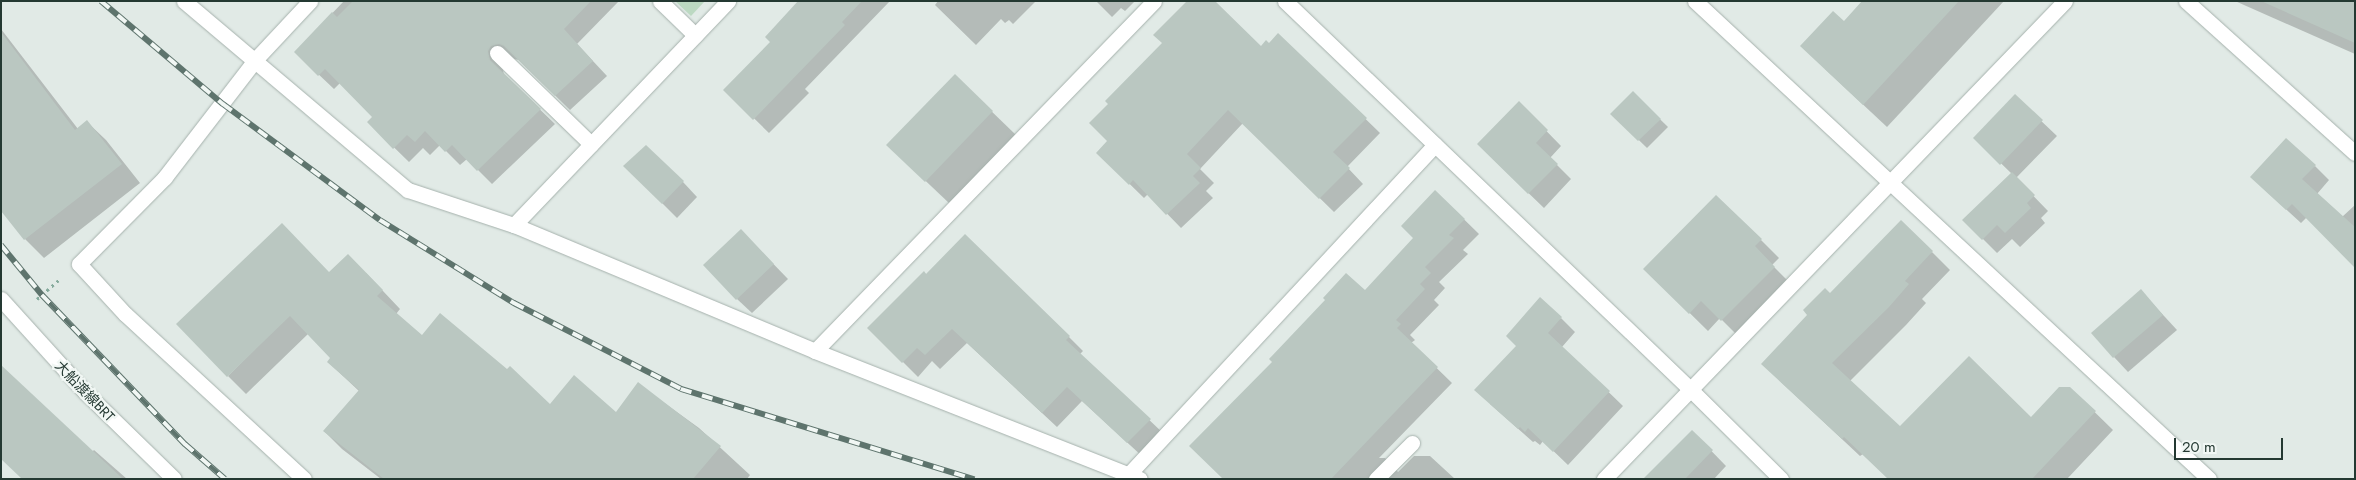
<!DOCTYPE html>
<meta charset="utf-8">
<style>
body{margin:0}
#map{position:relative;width:2356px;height:480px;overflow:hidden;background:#e1eae6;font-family:Jost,"Noto Sans JP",sans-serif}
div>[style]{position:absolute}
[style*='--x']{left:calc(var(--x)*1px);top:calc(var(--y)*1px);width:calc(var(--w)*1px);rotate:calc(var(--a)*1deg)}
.green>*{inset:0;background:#bcd9c2}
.shadow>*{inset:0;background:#0003}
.building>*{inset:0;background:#bac7c1}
.path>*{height:3px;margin-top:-1.5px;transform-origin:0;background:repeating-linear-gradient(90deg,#85aa9c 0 2.5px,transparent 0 6.5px)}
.roads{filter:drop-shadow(0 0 1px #a5b1ac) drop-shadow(0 0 1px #a5b1ac)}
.service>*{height:15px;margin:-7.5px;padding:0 7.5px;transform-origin:7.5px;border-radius:7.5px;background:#fff}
.minor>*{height:15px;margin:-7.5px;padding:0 7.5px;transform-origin:7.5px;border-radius:7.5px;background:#fff}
.rail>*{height:5.5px;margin-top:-2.75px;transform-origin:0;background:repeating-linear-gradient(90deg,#f1f7f4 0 11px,#5e746d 0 22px);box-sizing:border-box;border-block:1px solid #5e746d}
span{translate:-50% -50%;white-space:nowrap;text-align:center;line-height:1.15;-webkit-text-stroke:4.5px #f1f7f4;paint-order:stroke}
.street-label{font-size:14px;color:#243932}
.frame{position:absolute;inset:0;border:2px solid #243932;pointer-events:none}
.scale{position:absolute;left:2174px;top:438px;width:109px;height:22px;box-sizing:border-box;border:2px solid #243932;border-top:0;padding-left:6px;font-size:15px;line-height:18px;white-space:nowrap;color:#243932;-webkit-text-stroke:4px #f1f7f4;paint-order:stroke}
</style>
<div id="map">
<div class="green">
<i style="clip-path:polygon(675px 1px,705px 1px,691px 16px)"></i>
</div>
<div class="shadow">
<i style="clip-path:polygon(344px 1px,619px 1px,577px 44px,607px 76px,570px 110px,519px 60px,509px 58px,502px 65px,504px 75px,555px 124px,492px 184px,467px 159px,460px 165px,440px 145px,430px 155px,423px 148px,409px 162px,368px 122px,374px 117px,340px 83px,334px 89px,295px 52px)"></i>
<i style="clip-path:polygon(799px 1px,890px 1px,805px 89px,809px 93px,769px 133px,725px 90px,772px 42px)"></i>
<i style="clip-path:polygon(938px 1px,1036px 1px,1013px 24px,1009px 20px,1005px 23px,1001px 19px,976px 45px,935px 5px)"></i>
<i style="clip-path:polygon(1096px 1px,1135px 1px,1125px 11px,1121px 8px,1112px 17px)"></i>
<i style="clip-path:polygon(1864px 1px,2004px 1px,1887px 127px,1825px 69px,1844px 22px)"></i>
<i style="clip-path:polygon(2235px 1px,2355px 1px,2355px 54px)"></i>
<i style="clip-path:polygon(1px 29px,78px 129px,87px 122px,106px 140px,140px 183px,44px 258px,25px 239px,1px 208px)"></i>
<i style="clip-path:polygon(1278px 34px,1380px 133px,1347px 167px,1363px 184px,1334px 212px,1243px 123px,1200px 169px,1214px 183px,1206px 191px,1213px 198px,1181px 228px,1148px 194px,1144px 198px,1098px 153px,1261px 48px,1269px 45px)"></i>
<i style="clip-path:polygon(955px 76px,1016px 135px,950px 204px,912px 168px)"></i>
<i style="clip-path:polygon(1633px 93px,1668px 127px,1647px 148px,1612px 114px)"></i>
<i style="clip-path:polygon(2015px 96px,2057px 136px,2016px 178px,2048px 211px,2041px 218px,2045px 223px,2020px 247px,2012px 239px,1997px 253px,1964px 220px,2012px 174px,1975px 138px)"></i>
<i style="clip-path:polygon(1519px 103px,1561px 146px,1550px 158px,1571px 179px,1544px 208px,1493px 159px)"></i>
<i style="clip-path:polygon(625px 166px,683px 182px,697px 197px,677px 218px)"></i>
<i style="clip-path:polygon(2315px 166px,2329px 180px,2317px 194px,2342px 217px,2355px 205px,2355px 266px,2307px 217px,2301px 223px,2266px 191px)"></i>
<i style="clip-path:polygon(1435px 191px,1479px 234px,1463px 250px,1468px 254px,1439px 282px,1445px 288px,1434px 300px,1439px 305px,1410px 335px,1415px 340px,1411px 343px,1452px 383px,1379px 458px,1385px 458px,1398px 472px,1414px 456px,1430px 456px,1455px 479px,1265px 479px,1365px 292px,1415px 238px)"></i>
<i style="clip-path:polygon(1761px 240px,1779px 258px,1772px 265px,1792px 285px,1740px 338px,1720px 318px,1708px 331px,1645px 269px)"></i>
<i style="clip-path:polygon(755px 245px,788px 279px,752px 313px,737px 299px)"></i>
<i style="clip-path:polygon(1932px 252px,1950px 270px,1922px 299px,1926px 303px,1906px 325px,1850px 381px,1900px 428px,2031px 418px,2070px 388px,2113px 430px,2067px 479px,1889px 479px,1863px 454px,1860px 456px,1781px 382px,1830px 294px)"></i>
<i style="clip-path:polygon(366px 273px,400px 309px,396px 314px,422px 336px,550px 405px,616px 414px,638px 384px,699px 428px,750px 475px,747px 479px,381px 479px,342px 449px,324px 431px,359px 391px,328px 362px,332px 358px,308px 334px,246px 394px,228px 376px,329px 274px)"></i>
<i style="clip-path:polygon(924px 273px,1069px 337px,1083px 351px,1080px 354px,1164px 434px,1143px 457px,1082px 401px,1057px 427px,967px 343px,940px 369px,932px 361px,918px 377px,869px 328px)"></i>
<i style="clip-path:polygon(2141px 291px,2177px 330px,2128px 372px,2114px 357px)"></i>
<i style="clip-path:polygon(1561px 318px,1575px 332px,1562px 347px,1623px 406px,1568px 465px,1543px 441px,1540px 445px,1535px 441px,1533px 442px,1490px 404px,1518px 346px)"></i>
<i style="clip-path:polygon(1692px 431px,1726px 466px,1714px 479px,1644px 479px)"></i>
<i style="clip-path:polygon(94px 450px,127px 479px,24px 479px,92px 452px)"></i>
</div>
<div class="building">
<i style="clip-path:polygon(353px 1px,591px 1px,564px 29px,593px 61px,555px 96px,504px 46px,499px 44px,491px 46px,488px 51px,490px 60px,541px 109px,477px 171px,452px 145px,445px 152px,425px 131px,415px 142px,407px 135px,393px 149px,367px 122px,372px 117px,325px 69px,318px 76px,294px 52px,332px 12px,337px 17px)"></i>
<i style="clip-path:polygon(798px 1px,862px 1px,842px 22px,845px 25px,753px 120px,723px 90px,770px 42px,765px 37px)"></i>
<i style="clip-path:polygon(1187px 1px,1215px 1px,1261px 46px,1266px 40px,1269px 43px,1278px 33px,1367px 118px,1333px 152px,1350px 168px,1319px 199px,1228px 110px,1187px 154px,1201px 168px,1193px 176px,1200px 183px,1166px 215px,1133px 180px,1129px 185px,1096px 153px,1107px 141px,1089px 123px,1108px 104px,1105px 101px,1162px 43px,1153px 35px)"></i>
<i style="clip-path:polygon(1862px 1px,1959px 1px,1863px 105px,1800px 46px,1833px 11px,1844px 21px)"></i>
<i style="clip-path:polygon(2261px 1px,2355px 1px,2355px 43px)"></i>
<i style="clip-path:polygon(1px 32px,75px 130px,87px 120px,122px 164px,24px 240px,1px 211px)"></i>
<i style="clip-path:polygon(955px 74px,993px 111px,925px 182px,886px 145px)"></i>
<i style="clip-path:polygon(1633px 91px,1661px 119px,1638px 141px,1610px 114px)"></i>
<i style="clip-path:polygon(2015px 94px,2043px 120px,2000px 165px,1973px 138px)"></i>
<i style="clip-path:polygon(1519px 101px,1548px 130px,1536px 143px,1558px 164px,1528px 194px,1477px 144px)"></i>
<i style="clip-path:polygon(2286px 138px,2316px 165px,2302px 179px,2355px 227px,2355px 268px,2292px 204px,2286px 210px,2250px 177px)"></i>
<i style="clip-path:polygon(646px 145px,684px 181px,662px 204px,623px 166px)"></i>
<i style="clip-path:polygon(2012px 172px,2035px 195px,2027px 203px,2031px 208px,2005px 233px,1997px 225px,1982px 240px,1962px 220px)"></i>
<i style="clip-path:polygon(1435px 190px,1465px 219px,1449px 235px,1454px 238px,1425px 267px,1431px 273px,1420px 284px,1425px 289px,1396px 320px,1401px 324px,1397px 328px,1438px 367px,1331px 479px,1223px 479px,1189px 446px,1272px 362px,1269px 359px,1325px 300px,1323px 298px,1346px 273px,1365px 290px,1413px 238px,1401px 226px)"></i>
<i style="clip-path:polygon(1716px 195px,1762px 239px,1755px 246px,1775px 267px,1721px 321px,1701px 301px,1689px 314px,1643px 269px)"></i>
<i style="clip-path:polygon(1901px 220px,1933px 251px,1905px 281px,1909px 284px,1889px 307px,1832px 363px,1900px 426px,1969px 356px,2031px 417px,2059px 387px,2070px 387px,2096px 411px,2032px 479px,1888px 479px,1844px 437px,1842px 439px,1761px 364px,1807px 315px,1803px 310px,1825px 288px,1830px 293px)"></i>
<i style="clip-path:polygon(282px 223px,329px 272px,348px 254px,383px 290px,377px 296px,422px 335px,440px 313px,507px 369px,510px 366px,550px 404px,574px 375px,616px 412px,638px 382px,721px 446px,693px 479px,384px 479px,323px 431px,359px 390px,327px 362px,330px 358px,290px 316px,227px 377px,176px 324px)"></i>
<i style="clip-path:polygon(741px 229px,774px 264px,736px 300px,703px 265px)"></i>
<i style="clip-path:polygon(965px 234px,1070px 336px,1066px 340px,1151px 419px,1127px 443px,1067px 387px,1042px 413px,952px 329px,925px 355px,917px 348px,902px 363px,867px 328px,924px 271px,926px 274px)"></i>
<i style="clip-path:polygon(2141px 289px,2163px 315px,2113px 358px,2091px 333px)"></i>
<i style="clip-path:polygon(1540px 297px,1562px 317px,1548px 333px,1610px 391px,1553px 452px,1528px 428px,1525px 432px,1520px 427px,1518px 429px,1474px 390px,1516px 346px,1506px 336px)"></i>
<i style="clip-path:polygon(1px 365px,123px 479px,22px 479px,1px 459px)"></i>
<i style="clip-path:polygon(1692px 430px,1713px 450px,1685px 479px,1643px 479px)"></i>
</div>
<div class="path">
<i style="--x:37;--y:299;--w:29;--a:-41"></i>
</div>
<div class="roads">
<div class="service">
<i style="--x:1;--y:299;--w:125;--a:47.9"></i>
<i style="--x:85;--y:392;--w:124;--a:44.3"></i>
</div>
<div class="minor">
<i style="--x:184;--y:1;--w:293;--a:40.2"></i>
<i style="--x:408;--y:190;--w:112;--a:18.3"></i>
<i style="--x:514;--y:225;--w:326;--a:22.7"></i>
<i style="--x:815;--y:351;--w:349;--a:21.5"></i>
<i style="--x:660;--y:1;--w:49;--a:44.2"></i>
<i style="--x:1285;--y:1;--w:561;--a:43.77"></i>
<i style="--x:1690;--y:389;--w:128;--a:44.7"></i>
<i style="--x:1695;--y:1;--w:702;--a:42.92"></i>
<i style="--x:2186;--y:1;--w:227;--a:42"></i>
<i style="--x:497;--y:53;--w:131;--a:44.1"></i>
<i style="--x:514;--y:225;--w:310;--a:-46.3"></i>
<i style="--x:815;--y:351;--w:487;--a:-45.9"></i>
<i style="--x:1128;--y:475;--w:451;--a:-47.1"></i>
<i style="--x:304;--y:479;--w:243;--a:-137.3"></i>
<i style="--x:125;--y:314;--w:68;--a:-132.6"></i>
<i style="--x:79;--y:264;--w:122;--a:-45.3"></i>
<i style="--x:165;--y:177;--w:148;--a:-52.4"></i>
<i style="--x:255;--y:60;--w:81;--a:-47"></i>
<i style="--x:1376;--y:479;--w:51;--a:-45"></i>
<i style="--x:1604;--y:479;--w:664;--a:-46.04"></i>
</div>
</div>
<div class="rail">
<i style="--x:101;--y:1;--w:160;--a:40.2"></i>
<i style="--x:223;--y:104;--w:195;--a:36.5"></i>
<i style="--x:380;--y:220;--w:158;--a:31.8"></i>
<i style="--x:514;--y:303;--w:188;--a:27.2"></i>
<i style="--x:681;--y:389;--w:307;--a:17.1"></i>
<i style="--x:1;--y:245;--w:65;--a:50.6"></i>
<i style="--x:42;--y:295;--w:207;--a:46.2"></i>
<i style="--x:185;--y:444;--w:53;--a:41.2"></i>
</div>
<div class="street-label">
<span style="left:85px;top:391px;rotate:46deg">大船渡線BRT</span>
</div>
<div class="frame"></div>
<div class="scale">20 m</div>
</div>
